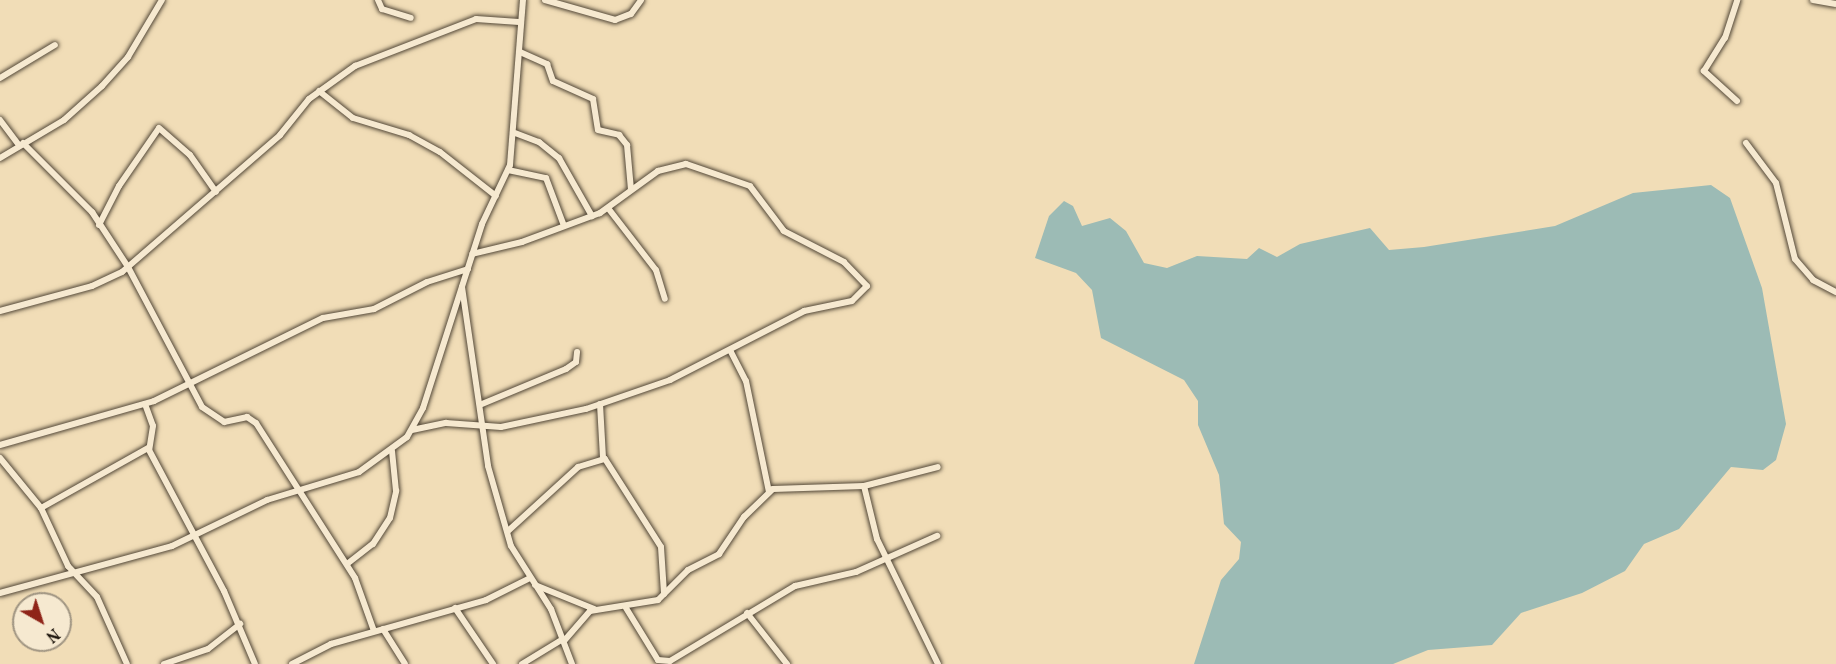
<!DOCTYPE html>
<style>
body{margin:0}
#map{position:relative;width:1836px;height:664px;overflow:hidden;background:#f1ddb7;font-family:Vollkorn,serif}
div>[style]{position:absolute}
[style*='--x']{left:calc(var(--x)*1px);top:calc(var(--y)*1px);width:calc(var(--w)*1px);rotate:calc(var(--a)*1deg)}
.water>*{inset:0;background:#9cbbb5}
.roads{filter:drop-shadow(0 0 2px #534838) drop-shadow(0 0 2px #534838)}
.street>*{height:6px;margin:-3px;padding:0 3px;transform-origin:3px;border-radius:3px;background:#f6e9d0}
span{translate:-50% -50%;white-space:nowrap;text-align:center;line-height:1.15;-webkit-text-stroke:4.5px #f6e9d0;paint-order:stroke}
.north{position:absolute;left:12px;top:592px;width:60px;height:60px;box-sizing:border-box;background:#f6e9d0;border:2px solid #a09582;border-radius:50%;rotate:141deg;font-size:16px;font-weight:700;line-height:24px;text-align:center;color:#1e160d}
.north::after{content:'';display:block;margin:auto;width:21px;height:27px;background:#8f2418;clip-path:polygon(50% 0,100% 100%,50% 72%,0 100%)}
</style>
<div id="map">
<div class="water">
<i style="clip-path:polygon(1711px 185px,1730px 198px,1762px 288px,1786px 424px,1776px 460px,1763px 470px,1731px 467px,1679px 529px,1644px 544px,1625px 571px,1582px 593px,1521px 613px,1492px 645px,1428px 650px,1393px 664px,1194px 664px,1221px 580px,1239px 559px,1241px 542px,1224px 524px,1219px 475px,1198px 425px,1198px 401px,1184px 380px,1101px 338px,1092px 290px,1076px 273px,1035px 258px,1049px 216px,1064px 201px,1073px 206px,1082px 226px,1110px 218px,1126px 231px,1144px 263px,1167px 268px,1197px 256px,1247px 259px,1259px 248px,1277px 257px,1300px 244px,1370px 228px,1389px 250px,1424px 247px,1555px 226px,1633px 193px)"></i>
</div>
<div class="roads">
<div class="street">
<i style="--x:378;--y:0;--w:10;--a:66"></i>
<i style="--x:382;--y:9;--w:30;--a:17"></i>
<i style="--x:545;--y:0;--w:73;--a:15.9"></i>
<i style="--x:615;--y:20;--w:17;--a:-21"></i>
<i style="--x:631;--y:14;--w:17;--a:-54"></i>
<i style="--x:1813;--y:0;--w:23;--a:10"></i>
<i style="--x:520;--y:52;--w:30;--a:24"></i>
<i style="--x:547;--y:64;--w:18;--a:71"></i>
<i style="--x:553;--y:81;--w:44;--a:24.2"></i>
<i style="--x:593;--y:99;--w:31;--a:81"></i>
<i style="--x:598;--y:130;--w:22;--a:13"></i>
<i style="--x:619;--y:135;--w:13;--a:51"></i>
<i style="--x:627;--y:145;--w:45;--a:84.9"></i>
<i style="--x:0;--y:78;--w:64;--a:-31"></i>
<i style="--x:319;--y:91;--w:43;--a:38.5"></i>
<i style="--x:353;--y:118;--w:59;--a:16.9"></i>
<i style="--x:409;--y:135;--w:35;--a:29"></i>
<i style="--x:440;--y:152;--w:71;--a:38.2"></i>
<i style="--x:1737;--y:101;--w:45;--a:-137.7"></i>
<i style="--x:1704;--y:71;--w:39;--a:-58"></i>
<i style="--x:1725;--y:38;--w:40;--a:-72"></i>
<i style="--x:0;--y:120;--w:31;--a:53"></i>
<i style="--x:515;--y:133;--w:26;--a:21"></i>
<i style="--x:539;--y:142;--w:26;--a:39"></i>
<i style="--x:559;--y:158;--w:67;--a:60.4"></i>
<i style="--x:23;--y:143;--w:98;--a:45"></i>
<i style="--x:92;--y:212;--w:66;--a:56.8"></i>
<i style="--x:128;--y:267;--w:158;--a:62.1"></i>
<i style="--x:202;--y:407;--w:27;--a:34"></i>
<i style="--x:224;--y:422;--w:24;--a:-12"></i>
<i style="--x:247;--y:417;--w:11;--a:34"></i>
<i style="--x:256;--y:423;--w:184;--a:57.4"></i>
<i style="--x:355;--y:578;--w:56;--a:70.3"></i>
<i style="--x:1746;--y:143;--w:50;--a:53.1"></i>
<i style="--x:1776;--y:183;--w:78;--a:76"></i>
<i style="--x:1795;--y:259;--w:28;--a:49"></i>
<i style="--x:1813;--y:280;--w:26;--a:28"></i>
<i style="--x:0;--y:158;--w:74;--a:-30.7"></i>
<i style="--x:64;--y:120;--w:51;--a:-41.8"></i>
<i style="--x:102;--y:86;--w:39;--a:-48"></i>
<i style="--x:128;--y:57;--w:66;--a:-59.2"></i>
<i style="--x:508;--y:170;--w:39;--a:12"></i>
<i style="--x:546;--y:178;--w:51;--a:69.4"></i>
<i style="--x:608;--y:208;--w:78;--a:52.3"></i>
<i style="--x:656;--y:270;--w:30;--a:73"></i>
<i style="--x:99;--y:225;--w:44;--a:-62.9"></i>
<i style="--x:119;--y:186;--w:70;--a:-55.4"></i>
<i style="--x:159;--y:128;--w:41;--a:41.1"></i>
<i style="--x:190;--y:155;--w:45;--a:54.9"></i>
<i style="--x:462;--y:287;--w:181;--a:81.7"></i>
<i style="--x:488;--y:466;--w:83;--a:74"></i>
<i style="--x:511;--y:546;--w:75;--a:57.6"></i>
<i style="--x:551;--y:609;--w:59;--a:69.1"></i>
<i style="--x:0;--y:311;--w:95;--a:-15.2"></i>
<i style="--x:92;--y:286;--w:33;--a:-25"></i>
<i style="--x:122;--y:272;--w:209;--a:-40.9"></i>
<i style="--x:280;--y:135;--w:46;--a:-51.1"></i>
<i style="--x:309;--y:99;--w:57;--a:-35.7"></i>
<i style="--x:355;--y:66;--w:130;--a:-21.2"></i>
<i style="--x:476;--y:19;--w:43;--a:4"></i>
<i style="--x:730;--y:350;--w:35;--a:63"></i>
<i style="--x:746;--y:381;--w:113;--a:78.3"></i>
<i style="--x:145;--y:404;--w:23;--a:70"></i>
<i style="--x:153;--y:426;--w:24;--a:99"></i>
<i style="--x:149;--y:450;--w:160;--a:62"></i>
<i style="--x:224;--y:591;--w:79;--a:67"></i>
<i style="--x:482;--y:404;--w:91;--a:-22.6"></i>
<i style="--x:566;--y:369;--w:12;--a:-35"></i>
<i style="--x:576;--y:362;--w:10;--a:-84"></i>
<i style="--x:600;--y:404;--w:54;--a:86.8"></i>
<i style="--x:412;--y:430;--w:35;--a:-12"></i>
<i style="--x:446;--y:423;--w:55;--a:4.2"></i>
<i style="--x:501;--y:427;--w:87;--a:-12"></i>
<i style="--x:586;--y:409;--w:89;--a:-19"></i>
<i style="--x:670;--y:380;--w:151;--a:-27.2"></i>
<i style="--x:804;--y:311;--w:49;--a:-11.8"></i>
<i style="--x:852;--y:301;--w:21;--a:-45"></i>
<i style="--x:867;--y:286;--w:33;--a:-134"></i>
<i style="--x:844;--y:262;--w:68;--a:-152.7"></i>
<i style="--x:784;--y:231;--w:56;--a:-127.1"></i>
<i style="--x:750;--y:186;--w:68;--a:-161"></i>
<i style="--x:686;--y:164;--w:29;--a:166"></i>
<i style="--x:658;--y:171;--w:72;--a:144.1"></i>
<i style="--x:600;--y:213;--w:83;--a:159.6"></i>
<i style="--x:522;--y:242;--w:51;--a:166.5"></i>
<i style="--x:0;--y:445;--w:160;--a:-15.9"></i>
<i style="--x:154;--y:401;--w:188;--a:-26.2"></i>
<i style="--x:323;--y:318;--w:52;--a:-10"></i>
<i style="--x:374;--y:309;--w:59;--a:-27"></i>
<i style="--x:427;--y:282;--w:43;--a:-17.6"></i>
<i style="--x:0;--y:458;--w:65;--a:50.6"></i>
<i style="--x:41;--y:508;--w:64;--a:65"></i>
<i style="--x:68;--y:566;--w:42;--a:46.9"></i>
<i style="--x:97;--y:597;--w:73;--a:65.9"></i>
<i style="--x:864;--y:486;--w:55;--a:76.2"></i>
<i style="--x:877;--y:539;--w:139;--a:64"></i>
<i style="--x:41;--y:508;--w:123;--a:-29.3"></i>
<i style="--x:508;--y:531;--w:95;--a:-42.4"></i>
<i style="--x:578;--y:467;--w:28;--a:-17"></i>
<i style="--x:605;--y:459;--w:104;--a:57.5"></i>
<i style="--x:661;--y:547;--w:47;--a:86.3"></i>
<i style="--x:347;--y:564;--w:33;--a:-38"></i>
<i style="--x:373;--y:544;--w:31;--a:-57"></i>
<i style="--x:390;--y:518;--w:28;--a:-77"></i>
<i style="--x:396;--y:491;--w:40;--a:-95.7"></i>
<i style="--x:535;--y:585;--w:64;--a:22.1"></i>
<i style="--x:0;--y:593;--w:178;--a:-15.3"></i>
<i style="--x:172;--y:546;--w:106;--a:-25.8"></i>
<i style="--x:267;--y:500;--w:96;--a:-16.9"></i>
<i style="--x:359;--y:472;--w:59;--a:-36.1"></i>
<i style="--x:407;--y:437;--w:33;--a:-61"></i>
<i style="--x:423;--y:408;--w:193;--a:-72.2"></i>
<i style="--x:482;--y:224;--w:65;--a:-64.6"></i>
<i style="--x:510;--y:165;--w:166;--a:-85.5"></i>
<i style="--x:455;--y:608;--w:68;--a:55.8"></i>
<i style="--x:626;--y:608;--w:61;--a:58.4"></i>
<i style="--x:658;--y:660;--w:12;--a:5"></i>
<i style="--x:670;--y:661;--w:146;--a:-31"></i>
<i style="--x:795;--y:586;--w:63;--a:-12.9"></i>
<i style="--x:856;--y:572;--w:89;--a:-24"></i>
<i style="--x:747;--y:613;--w:65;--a:51.9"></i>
<i style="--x:383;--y:629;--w:41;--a:57.8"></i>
<i style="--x:564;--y:641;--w:40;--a:-49"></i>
<i style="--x:590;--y:611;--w:69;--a:-9.2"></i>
<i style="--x:658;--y:600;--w:42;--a:-45"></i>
<i style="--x:688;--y:570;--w:35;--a:-27"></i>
<i style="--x:719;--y:554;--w:45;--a:-56"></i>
<i style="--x:744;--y:517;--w:40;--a:-44"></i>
<i style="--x:773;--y:489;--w:91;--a:-1.9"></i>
<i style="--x:864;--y:486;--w:76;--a:-14.4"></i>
<i style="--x:164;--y:664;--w:46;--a:-18.8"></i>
<i style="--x:208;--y:649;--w:41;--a:-38"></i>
<i style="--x:292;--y:664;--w:44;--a:-27.1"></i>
<i style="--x:331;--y:644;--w:161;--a:-15.8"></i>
<i style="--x:486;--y:600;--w:49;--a:-26.6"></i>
<i style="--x:522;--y:664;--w:48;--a:-31.4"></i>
</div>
</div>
<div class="north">N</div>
</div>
